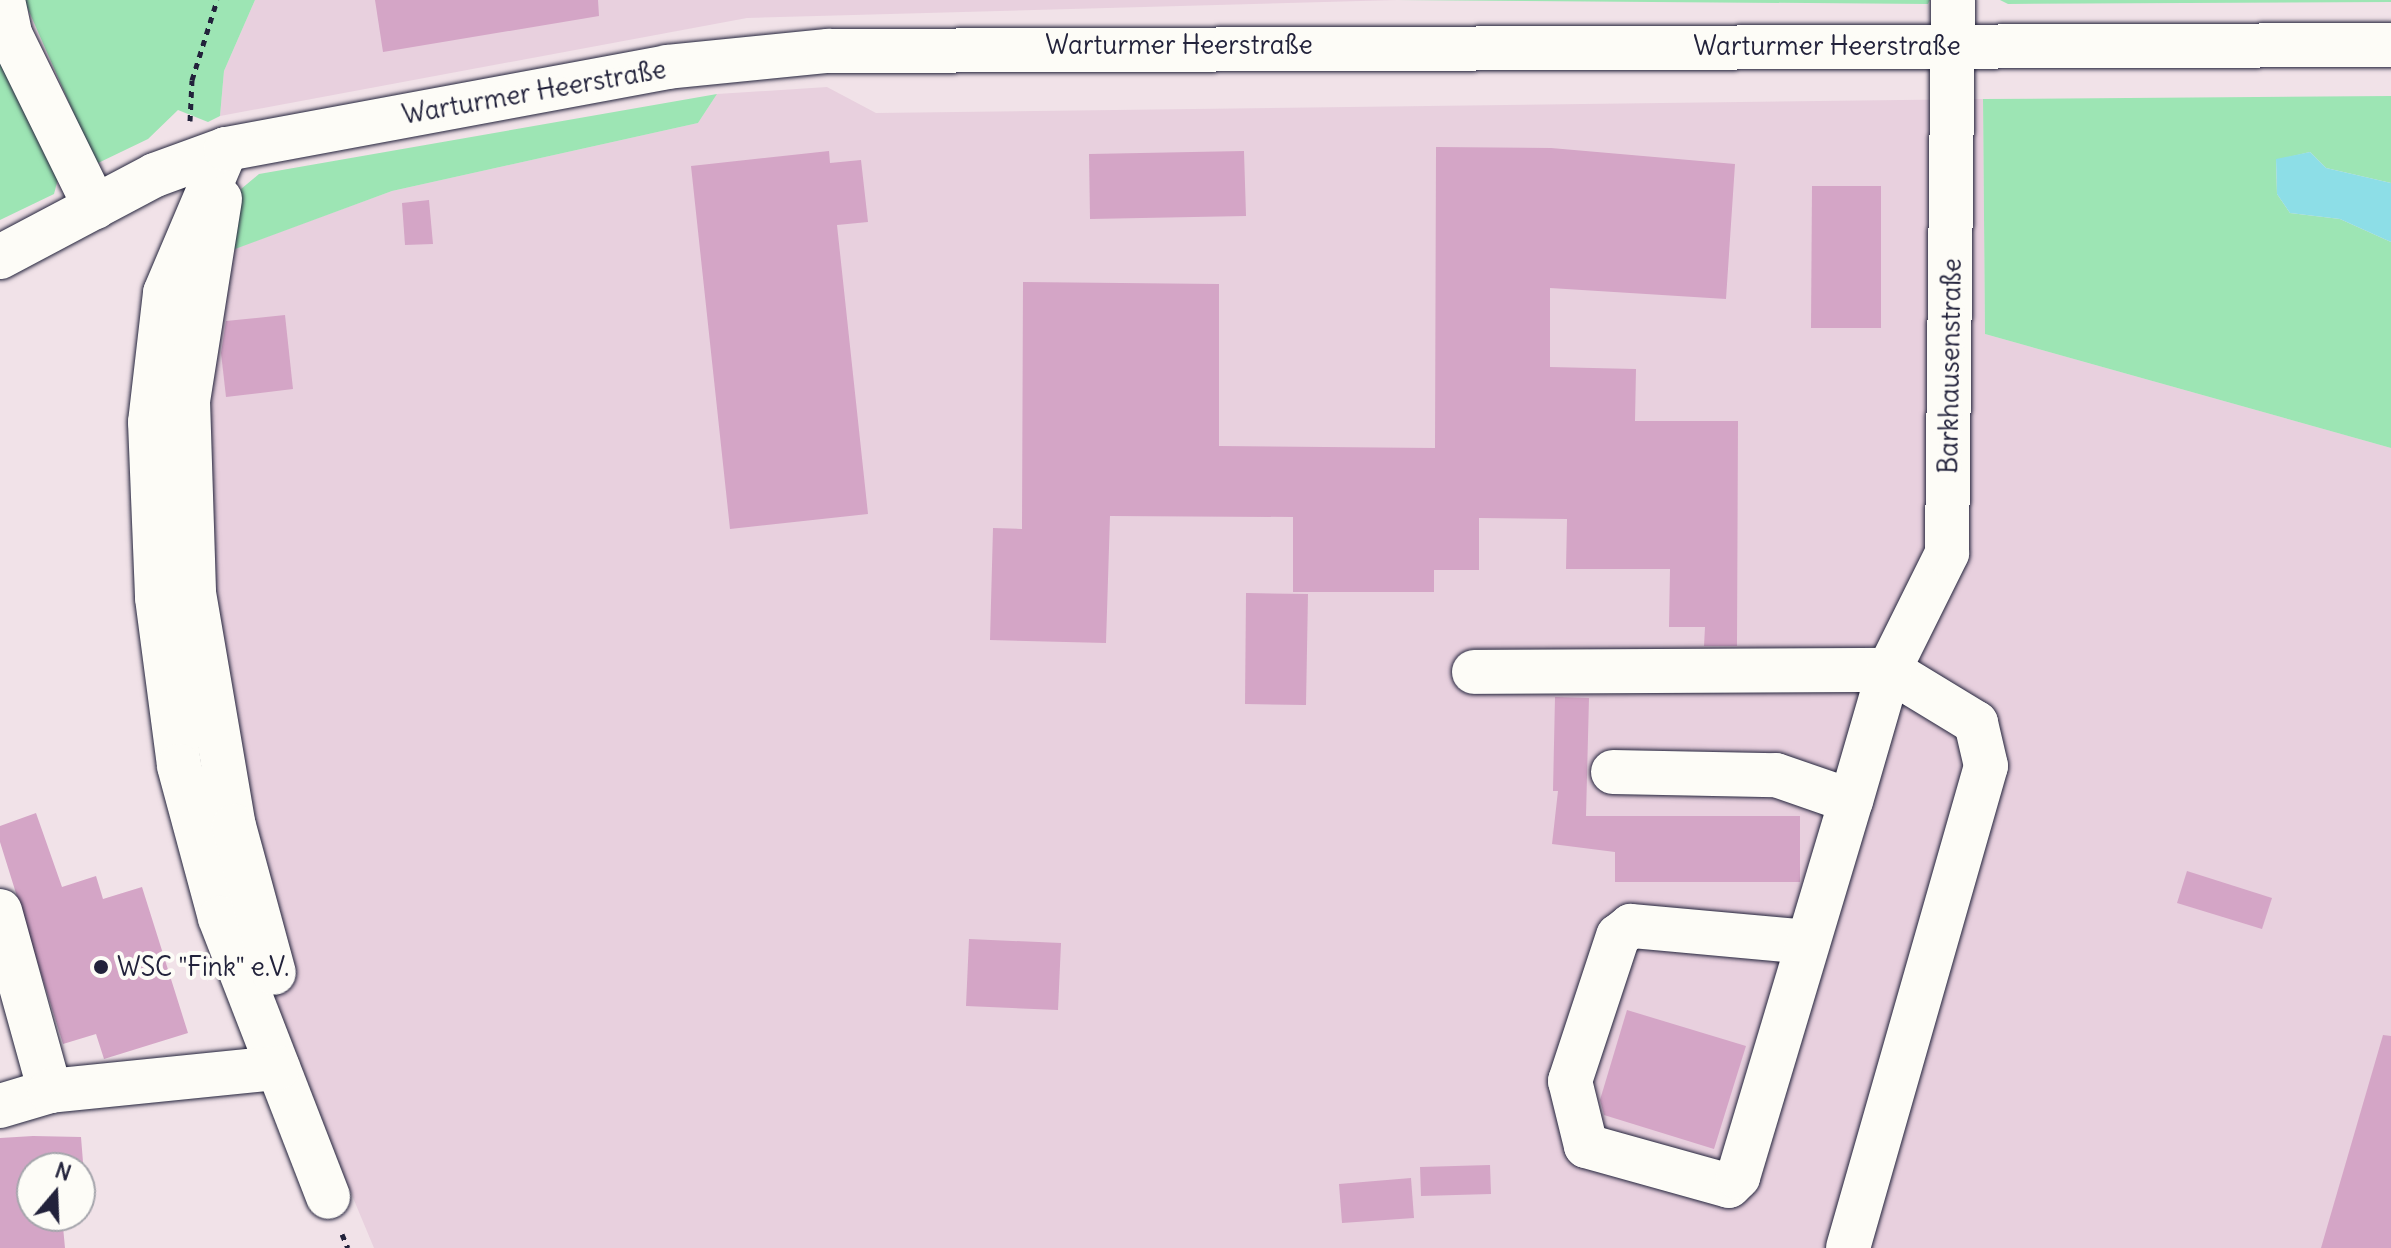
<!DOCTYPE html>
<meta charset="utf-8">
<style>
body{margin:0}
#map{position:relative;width:2391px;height:1248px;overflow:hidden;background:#f1e2e8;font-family:Delius,sans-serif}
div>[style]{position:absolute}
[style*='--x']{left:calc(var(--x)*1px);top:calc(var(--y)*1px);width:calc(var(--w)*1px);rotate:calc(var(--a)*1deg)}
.built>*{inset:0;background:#e8d0de}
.green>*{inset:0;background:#9de5b4}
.water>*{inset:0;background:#8ddee7}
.building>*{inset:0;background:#d4a5c6}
.path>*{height:5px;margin-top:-2.5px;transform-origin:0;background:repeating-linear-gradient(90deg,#22223b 0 6px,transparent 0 12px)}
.roads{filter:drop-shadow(0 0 2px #22223b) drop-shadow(0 0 2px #22223b)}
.minor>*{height:44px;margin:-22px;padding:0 22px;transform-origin:22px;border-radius:22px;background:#fdfcf7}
.dots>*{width:22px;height:22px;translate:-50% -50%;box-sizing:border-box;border:4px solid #fdfcf7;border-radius:50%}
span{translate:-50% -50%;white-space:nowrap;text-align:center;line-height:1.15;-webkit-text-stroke:8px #fdfcf7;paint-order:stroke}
.street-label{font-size:26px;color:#22223b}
.poi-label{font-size:26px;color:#22223b}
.left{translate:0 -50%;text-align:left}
.north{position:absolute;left:16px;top:1152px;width:80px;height:80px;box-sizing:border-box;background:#fdfcf7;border:2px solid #a5a5ac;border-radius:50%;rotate:19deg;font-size:22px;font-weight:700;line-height:32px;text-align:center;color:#22223b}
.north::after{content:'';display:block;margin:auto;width:28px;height:36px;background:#22223b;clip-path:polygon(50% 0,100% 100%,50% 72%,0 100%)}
</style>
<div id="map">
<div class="built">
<i style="clip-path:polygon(255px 0,1397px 0,747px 18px,220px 116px,224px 71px)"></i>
<i style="clip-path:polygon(827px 87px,876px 113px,1983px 99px,1985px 334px,2391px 448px,2391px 1248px,374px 1248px,287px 1040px,219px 828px,177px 578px,214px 256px,392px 191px,698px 123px,717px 94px)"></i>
</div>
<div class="green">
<i style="clip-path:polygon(24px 0,255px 0,224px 71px,220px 116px,208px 122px,178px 110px,148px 139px,96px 164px)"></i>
<i style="clip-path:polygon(1397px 0,1930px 0,1928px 4px)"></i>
<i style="clip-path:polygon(2000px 0,2391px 0,2391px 2px,2008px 4px)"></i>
<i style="clip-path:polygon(0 41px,60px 171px,54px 194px,0 220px)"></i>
<i style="clip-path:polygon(717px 94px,698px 123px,392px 191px,227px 252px,241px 189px,259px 174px)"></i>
<i style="clip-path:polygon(2391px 96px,2391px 183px,2326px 168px,2310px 152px,2276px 160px,2277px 194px,2290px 213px,2340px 219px,2391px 242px,2391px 448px,1985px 334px,1983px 99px)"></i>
</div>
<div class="water">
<i style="clip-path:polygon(2310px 152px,2326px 168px,2391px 183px,2391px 242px,2340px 219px,2290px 213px,2277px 194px,2276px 159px)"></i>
</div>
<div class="building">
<i style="clip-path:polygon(375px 0,598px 0,599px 16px,383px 52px)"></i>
<i style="clip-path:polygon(1436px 147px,1551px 148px,1735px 164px,1726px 299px,1550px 288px,1550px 367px,1636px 369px,1635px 421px,1738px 421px,1737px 646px,1704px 646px,1705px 627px,1669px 627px,1670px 569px,1566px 569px,1567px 519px,1479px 518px,1479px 570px,1434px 570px,1434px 592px,1293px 592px,1293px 517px,1110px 516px,1106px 643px,990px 640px,993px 528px,1022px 529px,1023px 282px,1219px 284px,1219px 446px,1435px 448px)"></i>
<i style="clip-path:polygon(829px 151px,830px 163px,861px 160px,868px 222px,837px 225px,868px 514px,730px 529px,691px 166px)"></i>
<i style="clip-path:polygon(1244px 151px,1246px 216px,1090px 219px,1089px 154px)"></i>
<i style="clip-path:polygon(1812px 186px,1881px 186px,1881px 328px,1811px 328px)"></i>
<i style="clip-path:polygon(429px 200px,433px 244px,405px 245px,402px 203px)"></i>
<i style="clip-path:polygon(285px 315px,293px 389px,226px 397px,221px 353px,226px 321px)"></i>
<i style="clip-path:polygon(1246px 593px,1308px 594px,1306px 705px,1245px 704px)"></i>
<i style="clip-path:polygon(1555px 697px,1589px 698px,1586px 816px,1800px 816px,1800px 882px,1615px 882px,1615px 852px,1552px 844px,1558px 791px,1553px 791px)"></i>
<i style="clip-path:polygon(36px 813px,62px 887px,96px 876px,103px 899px,142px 887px,188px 1033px,104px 1059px,96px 1034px,63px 1044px,0 842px,0 826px)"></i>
<i style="clip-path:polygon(2187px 871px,2272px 898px,2262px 929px,2177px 903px)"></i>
<i style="clip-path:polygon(969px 939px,1061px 943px,1058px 1010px,966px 1006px)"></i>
<i style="clip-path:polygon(1627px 1010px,1746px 1046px,1714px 1149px,1604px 1115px,1600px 1100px)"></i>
<i style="clip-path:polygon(2383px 1035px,2391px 1036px,2391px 1248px,2321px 1248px)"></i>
<i style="clip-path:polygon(33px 1136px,81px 1137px,87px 1212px,80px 1213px,80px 1168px,32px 1168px,32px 1216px,62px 1216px,65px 1248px,0 1248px,0 1138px)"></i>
<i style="clip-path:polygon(1490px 1165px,1491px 1194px,1421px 1196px,1420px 1167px)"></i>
<i style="clip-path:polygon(1411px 1178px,1414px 1218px,1342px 1223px,1339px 1184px)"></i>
</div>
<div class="path">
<i style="--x:190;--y:121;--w:41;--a:-87.2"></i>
<i style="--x:192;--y:80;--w:84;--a:-72.6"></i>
<i style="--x:342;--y:1234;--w:15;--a:67"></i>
</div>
<div class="roads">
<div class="minor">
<i style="--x:3;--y:0;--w:35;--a:78"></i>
<i style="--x:10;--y:34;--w:193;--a:63.8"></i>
<i style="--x:226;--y:149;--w:156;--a:113"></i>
<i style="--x:165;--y:293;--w:130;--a:96.6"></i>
<i style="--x:150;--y:422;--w:176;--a:87.7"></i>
<i style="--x:157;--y:598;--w:169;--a:82.5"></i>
<i style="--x:179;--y:766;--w:157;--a:74.9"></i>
<i style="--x:220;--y:918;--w:299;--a:68.8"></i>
<i style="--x:220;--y:199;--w:204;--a:99"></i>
<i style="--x:188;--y:400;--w:193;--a:88.2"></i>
<i style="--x:194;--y:593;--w:236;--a:80.3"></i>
<i style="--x:234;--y:826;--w:152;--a:74.8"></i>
<i style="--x:0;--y:257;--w:175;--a:-27.9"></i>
<i style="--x:155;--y:175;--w:76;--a:-20.1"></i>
<i style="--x:226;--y:149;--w:449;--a:-10.5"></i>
<i style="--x:667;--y:67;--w:162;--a:-5.7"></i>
<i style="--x:828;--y:51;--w:1563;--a:-0.22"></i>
<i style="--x:1474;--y:672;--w:415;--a:-0.3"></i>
<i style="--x:1889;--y:670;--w:102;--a:31.3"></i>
<i style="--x:1976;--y:723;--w:44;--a:76.9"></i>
<i style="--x:1986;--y:766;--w:501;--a:105.98"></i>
<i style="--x:1613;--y:772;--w:163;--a:1.1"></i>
<i style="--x:1776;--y:775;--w:79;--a:19.1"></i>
<i style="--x:0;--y:911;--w:187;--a:74.5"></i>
<i style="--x:1808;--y:942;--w:178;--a:-174.8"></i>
<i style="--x:1631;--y:926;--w:16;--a:142"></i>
<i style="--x:1618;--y:936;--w:153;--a:108.3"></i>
<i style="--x:1570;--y:1081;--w:67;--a:76.2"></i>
<i style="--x:1586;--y:1146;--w:148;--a:15.6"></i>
<i style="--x:1729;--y:1186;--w:13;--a:-45"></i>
<i style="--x:1738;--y:1177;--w:393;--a:-73.3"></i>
<i style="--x:1851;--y:801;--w:136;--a:-73.8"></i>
<i style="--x:1889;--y:670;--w:131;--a:-63.6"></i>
<i style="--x:1947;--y:553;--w:553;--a:-89.38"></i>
<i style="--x:0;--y:1106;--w:52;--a:-16.7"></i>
<i style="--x:50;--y:1091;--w:229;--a:-5.8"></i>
</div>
</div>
<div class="dots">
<i style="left:101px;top:967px;background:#22223b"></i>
</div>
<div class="street-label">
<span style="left:1179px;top:45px">Warturmer Heerstraße</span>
<span style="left:1827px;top:46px">Warturmer Heerstraße</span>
<span style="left:534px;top:92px;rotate:-10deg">Warturmer Heerstraße</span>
<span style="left:1950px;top:366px;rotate:-89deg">Barkhausenstraße</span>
</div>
<div class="poi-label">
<span class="left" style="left:117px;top:967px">WSC "Fink" e.V.</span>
</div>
<div class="north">N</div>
</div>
